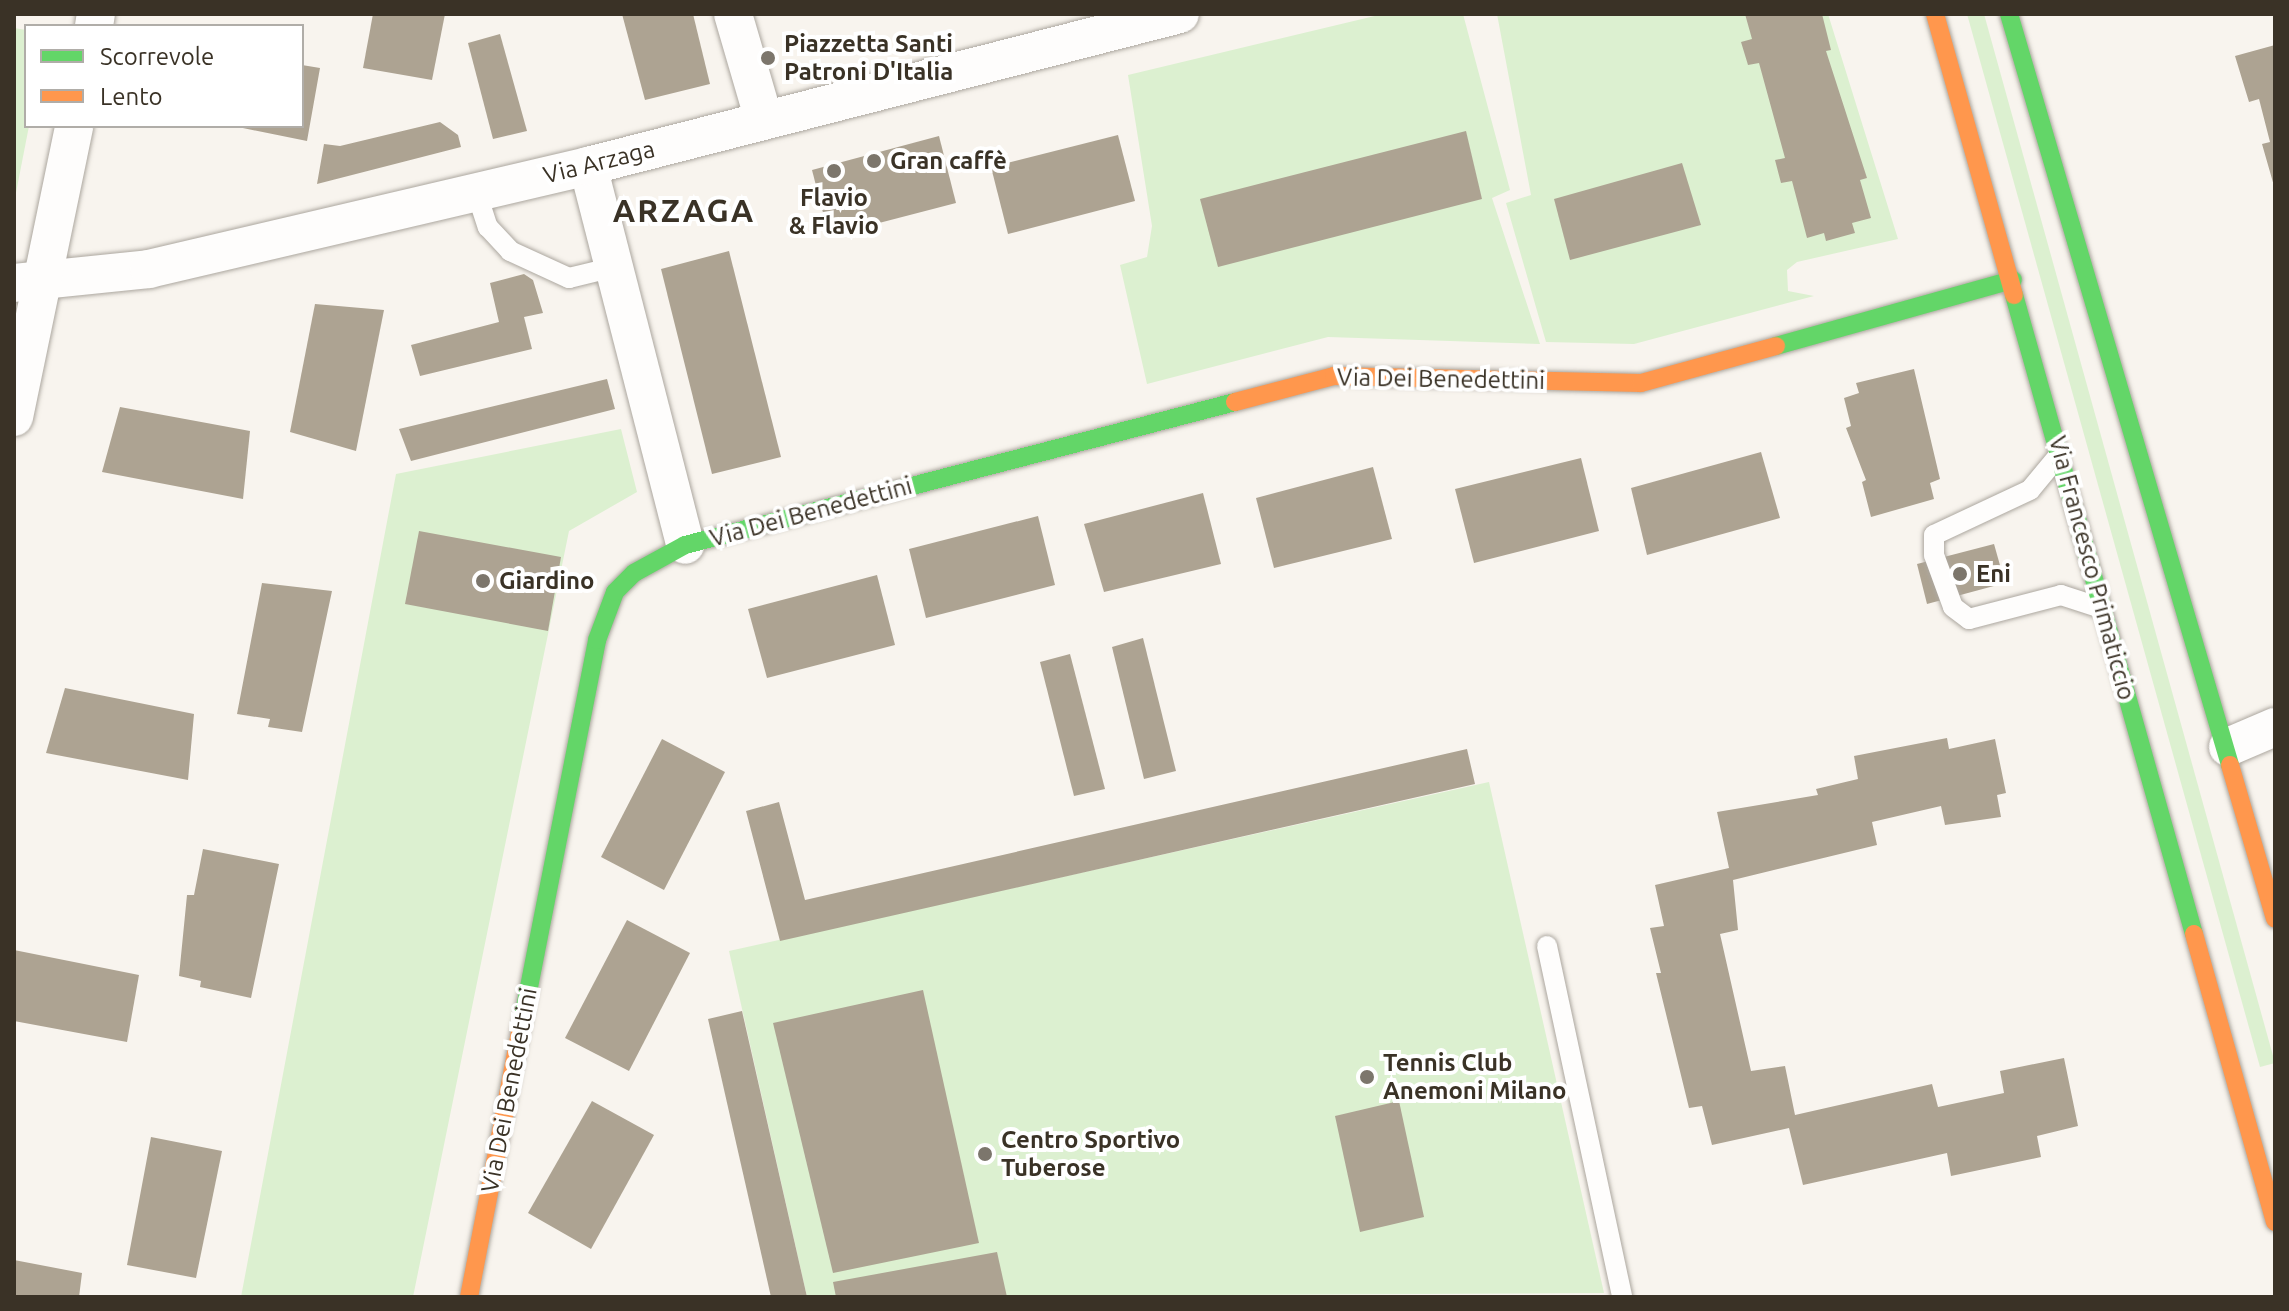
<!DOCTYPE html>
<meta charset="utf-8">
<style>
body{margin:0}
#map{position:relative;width:2289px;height:1311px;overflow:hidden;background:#f8f4ee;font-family:Ubuntu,sans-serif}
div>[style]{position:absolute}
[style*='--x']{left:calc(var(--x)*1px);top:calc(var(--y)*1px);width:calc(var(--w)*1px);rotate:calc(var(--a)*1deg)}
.green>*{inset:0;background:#dcf0d0}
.building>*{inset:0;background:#ada392}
.roads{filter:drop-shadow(0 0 2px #aca79f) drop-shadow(0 0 2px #aca79f)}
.lane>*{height:20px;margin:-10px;padding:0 10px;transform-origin:10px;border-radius:10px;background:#fefdfc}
.street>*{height:38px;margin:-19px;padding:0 19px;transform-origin:19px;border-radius:19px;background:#fefdfc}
.fast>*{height:18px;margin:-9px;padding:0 9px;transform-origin:9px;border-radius:9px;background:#63d668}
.slow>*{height:18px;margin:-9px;padding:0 9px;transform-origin:9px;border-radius:9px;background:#ff974d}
.dots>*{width:22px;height:22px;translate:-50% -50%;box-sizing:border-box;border:4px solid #fff;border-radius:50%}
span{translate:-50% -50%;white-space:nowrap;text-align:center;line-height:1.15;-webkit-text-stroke:8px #fff;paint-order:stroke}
.poi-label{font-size:24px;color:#3a3226;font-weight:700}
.left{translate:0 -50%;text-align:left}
.street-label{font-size:24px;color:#3a3226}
.district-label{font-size:32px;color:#3a3226;font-weight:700;letter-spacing:2px}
.frame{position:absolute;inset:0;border:16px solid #3a3226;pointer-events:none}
.legend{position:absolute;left:24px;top:24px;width:280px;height:104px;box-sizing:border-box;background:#fff;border:2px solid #b0ada8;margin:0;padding:10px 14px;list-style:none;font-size:24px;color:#3a3226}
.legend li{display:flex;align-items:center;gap:16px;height:40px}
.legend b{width:40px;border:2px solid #b0ada8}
</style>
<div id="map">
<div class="green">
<i style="clip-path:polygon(1383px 14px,1463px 14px,1510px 190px,1492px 198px,1540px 344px,1328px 337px,1147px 384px,1120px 265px,1147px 257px,1152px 226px,1128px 75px)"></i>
<i style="clip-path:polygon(1497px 14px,1828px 14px,1898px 239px,1797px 262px,1787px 270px,1788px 291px,1814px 296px,1634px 344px,1546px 342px,1506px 203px,1531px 195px)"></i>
<i style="clip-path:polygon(1967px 14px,1984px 14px,2275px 1063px,2260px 1067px)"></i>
<i style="clip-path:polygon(14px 28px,26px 30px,29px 126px,14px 203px)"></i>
<i style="clip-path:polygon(621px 429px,637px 492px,569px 531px,413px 1297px,241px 1297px,396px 474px)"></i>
<i style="clip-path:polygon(1489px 782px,1604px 1293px,807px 1297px,729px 951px)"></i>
</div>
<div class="building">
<i style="clip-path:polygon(373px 14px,445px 14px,432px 80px,363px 68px)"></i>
<i style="clip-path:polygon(622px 14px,693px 14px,710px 84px,645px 100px)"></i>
<i style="clip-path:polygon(1745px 14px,1822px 14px,1831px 50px,1826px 51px,1867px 178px,1860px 180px,1871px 218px,1852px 223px,1855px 233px,1826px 241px,1824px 233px,1807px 238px,1792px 181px,1781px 183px,1775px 160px,1785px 158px,1759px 63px,1748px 65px,1741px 42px,1752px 39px)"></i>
<i style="clip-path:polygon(500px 34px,527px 131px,493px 139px,468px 43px)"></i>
<i style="clip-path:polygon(2275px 45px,2275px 186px,2274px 186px,2262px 144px,2270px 142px,2259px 99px,2249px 102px,2235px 56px)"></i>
<i style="clip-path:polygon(302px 65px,320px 68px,307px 141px,238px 127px,302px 126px)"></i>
<i style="clip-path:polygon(440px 122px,458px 135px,461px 147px,317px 184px,324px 144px,340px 146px)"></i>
<i style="clip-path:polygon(1466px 131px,1482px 199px,1218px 267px,1200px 199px)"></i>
<i style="clip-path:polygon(1118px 135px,1135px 201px,1008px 234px,991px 167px)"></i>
<i style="clip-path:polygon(939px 136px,956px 203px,829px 236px,812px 170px)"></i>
<i style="clip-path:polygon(1682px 163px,1701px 225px,1570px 260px,1554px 199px)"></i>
<i style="clip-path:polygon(729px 251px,781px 457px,712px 474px,661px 269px)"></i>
<i style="clip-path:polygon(524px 274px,533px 280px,543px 313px,524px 317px,532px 349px,420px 376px,411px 345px,499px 322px,490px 283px)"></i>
<i style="clip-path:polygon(315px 304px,384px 310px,356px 451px,290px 432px)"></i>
<i style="clip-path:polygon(1914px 369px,1940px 479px,1930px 483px,1934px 499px,1871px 517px,1862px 482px,1866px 480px,1846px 428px,1851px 426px,1844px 398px,1859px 393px,1856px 383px)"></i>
<i style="clip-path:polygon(607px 379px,615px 409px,411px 461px,399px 429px)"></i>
<i style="clip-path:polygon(120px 407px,250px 431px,243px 499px,102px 472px)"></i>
<i style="clip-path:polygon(1761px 452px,1780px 518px,1647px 555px,1631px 488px)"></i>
<i style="clip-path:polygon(1581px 458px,1599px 531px,1474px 563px,1455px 489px)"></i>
<i style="clip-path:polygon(1373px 467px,1392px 539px,1274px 568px,1256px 498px)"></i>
<i style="clip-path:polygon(1203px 493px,1221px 564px,1104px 592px,1084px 524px)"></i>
<i style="clip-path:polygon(1038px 516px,1055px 585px,926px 618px,909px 549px)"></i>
<i style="clip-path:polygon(419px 531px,561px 557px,548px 631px,405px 604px)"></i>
<i style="clip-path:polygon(1994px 544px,2005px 583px,1927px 604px,1917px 564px)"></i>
<i style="clip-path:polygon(877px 575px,895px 645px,767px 678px,748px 609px)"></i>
<i style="clip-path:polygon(262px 583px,332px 591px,302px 732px,268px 727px,270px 719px,237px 714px)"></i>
<i style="clip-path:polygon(1143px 638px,1176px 771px,1144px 779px,1112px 647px)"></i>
<i style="clip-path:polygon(1070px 654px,1105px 789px,1074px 796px,1040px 662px)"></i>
<i style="clip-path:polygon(65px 688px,194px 714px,188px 780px,46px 753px)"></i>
<i style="clip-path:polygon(1947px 738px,1949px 749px,1995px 739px,2006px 793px,1997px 795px,2001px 817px,1945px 825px,1941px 806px,1872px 822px,1877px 845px,1733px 880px,1738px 930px,1720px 934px,1751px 1071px,1785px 1066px,1795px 1115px,1932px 1084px,1938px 1107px,2004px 1093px,2000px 1071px,2064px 1058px,2078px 1126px,2037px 1136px,2041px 1157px,1951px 1176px,1947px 1153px,1803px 1185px,1789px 1128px,1712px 1145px,1702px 1106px,1689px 1108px,1656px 973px,1661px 973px,1650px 928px,1664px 926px,1655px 885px,1729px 868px,1717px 812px,1818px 795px,1816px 789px,1858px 779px,1854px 756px)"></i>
<i style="clip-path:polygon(662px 739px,725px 772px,664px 890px,601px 857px)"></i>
<i style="clip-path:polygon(1467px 749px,1475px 784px,780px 941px,746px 811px,779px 802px,805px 900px)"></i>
<i style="clip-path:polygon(203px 849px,279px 864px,251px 998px,200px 987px,201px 981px,179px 976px,187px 895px,194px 895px)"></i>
<i style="clip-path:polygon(627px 920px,690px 953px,629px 1071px,565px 1038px)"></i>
<i style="clip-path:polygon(14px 950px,139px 975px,127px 1042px,14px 1021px)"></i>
<i style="clip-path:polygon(923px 990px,979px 1243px,833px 1273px,773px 1023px)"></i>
<i style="clip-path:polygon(742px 1011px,807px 1297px,771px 1297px,708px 1019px)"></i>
<i style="clip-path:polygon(592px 1101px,654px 1135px,591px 1249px,528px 1213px)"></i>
<i style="clip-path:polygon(1399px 1101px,1424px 1217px,1360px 1232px,1335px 1116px)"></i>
<i style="clip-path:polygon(151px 1137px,222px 1151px,196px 1278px,127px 1265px)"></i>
<i style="clip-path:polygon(997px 1252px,1007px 1297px,836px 1297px,833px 1282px)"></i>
<i style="clip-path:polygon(14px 1260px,82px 1273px,79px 1297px,14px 1297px)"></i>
</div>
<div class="roads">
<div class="lane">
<i style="--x:476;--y:191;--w:38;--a:72"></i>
<i style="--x:488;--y:227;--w:33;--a:47"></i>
<i style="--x:510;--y:251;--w:65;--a:24.6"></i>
<i style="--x:569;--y:278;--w:46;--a:-13.7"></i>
<i style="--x:2059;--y:455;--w:45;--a:129.6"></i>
<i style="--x:2030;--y:490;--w:106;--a:154.9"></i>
<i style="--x:1934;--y:535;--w:20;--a:90"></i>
<i style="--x:1934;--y:555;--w:55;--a:69.9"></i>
<i style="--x:1953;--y:607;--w:20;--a:37"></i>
<i style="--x:1969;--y:619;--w:95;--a:-14.6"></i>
<i style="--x:2061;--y:595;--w:42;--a:18"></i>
<i style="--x:1547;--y:946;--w:359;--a:77.9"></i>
</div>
<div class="street">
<i style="--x:733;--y:14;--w:110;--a:73.7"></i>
<i style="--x:94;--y:26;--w:12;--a:-81"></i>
<i style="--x:588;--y:166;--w:391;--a:75.6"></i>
<i style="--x:14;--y:283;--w:136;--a:-5.9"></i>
<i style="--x:149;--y:269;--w:451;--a:-13.2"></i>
<i style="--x:588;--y:166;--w:611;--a:-14.4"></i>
<i style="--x:14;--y:417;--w:297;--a:-78.3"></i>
<i style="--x:2228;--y:747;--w:51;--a:-23.1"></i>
</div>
<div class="fast">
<i style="--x:2009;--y:14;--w:783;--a:73.6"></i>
<i style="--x:2014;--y:295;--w:664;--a:74.27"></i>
<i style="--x:1776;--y:346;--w:246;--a:-15.6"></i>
<i style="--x:521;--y:1028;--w:395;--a:-78.9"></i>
<i style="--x:597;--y:640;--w:51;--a:-69.4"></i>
<i style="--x:615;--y:592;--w:27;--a:-45"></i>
<i style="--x:634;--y:573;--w:58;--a:-28.8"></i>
<i style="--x:685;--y:545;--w:568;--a:-14.57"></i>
</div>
<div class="slow">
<i style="--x:1935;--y:14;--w:292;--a:74.3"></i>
<i style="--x:1235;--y:402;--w:102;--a:-14.7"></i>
<i style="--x:1334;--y:376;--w:307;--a:1.3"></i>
<i style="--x:1641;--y:383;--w:140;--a:-15.3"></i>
<i style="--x:2230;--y:765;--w:160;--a:73.7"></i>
<i style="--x:2194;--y:934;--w:299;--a:74.3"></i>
<i style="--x:469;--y:1297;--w:274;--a:-79.1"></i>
</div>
</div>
<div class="dots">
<i style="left:768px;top:58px;background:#7c766c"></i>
<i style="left:874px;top:161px;background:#7c766c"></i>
<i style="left:834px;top:171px;background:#7c766c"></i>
<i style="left:1960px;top:574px;background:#7c766c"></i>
<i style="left:483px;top:581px;background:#7c766c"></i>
<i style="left:1367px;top:1077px;background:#7c766c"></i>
<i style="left:985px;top:1154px;background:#7c766c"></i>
</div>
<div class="poi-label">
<span class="left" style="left:784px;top:58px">Piazzetta Santi<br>Patroni D'Italia</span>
<span class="left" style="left:890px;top:161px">Gran caffè</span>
<span style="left:834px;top:212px">Flavio<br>&amp; Flavio</span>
<span class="left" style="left:1976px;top:574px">Eni</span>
<span class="left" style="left:499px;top:581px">Giardino</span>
<span class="left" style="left:1383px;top:1077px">Tennis Club<br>Anemoni Milano</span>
<span class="left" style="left:1001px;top:1154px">Centro Sportivo<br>Tuberose</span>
</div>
<div class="street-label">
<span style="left:599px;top:162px;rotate:-14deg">Via Arzaga</span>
<span style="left:1441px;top:379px;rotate:1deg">Via Dei Benedettini</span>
<span style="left:811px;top:512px;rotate:-15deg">Via Dei Benedettini</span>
<span style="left:2092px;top:568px;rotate:75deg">Via Francesco Primaticcio</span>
<span style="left:509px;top:1090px;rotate:-79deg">Via Dei Benedettini</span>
</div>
<div class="district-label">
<span style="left:684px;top:210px">ARZAGA</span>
</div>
<div class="frame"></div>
<ul class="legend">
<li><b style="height:10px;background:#63d668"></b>Scorrevole</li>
<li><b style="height:10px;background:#ff974d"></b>Lento</li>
</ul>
</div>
